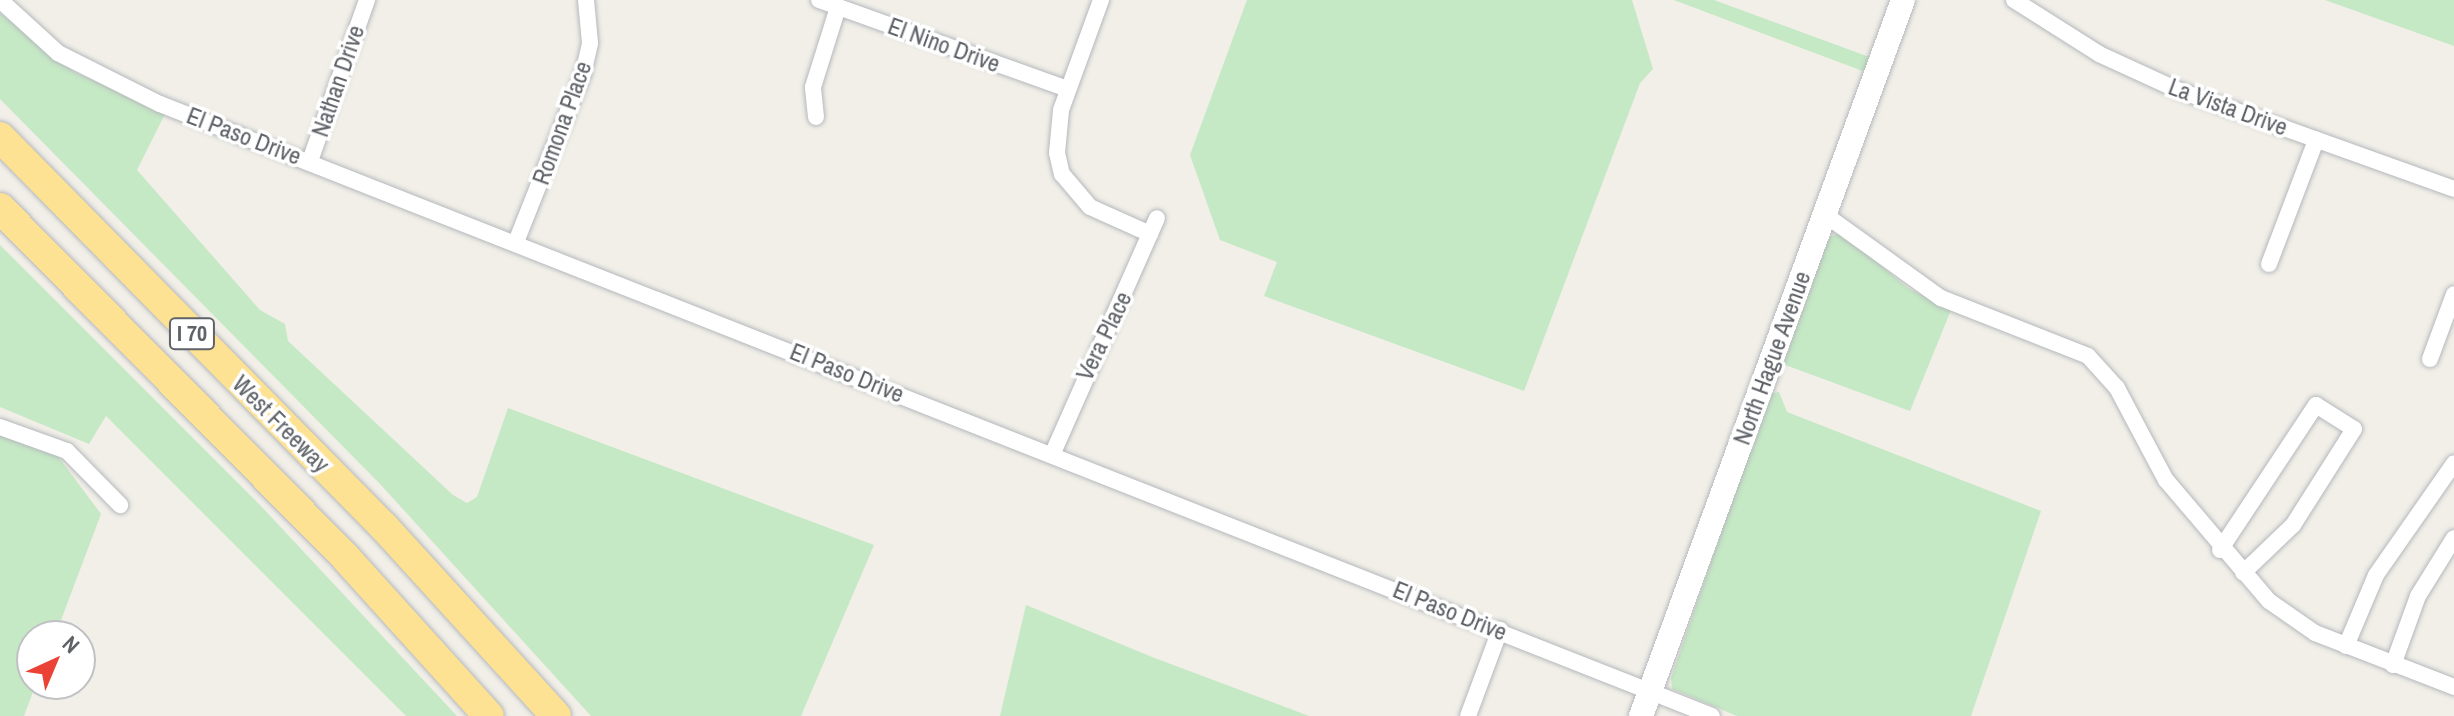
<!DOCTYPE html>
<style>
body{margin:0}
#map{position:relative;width:2454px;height:716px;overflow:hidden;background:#f1efe8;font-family:"Archivo Narrow",sans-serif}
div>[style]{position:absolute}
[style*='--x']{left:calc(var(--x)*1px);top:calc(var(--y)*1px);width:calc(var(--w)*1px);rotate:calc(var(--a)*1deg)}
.green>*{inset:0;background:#c5e8c5}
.roads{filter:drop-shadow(0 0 2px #b5b8bc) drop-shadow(0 0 2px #b5b8bc)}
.street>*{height:16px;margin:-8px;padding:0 8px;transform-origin:8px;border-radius:8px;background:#fff}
.secondary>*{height:24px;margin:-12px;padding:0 12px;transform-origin:12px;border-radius:12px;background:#fff}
.highway>*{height:30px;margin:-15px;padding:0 15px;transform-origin:15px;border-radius:15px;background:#fde293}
span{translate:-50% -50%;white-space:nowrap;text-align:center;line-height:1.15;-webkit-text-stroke:7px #fff;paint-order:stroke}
.shield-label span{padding:2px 6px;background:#fff;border:2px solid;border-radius:6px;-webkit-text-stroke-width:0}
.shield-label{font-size:22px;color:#5f6368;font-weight:700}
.street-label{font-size:24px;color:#5f6368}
.north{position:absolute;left:16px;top:620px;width:80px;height:80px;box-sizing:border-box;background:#fff;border:2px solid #bfc1c3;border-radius:50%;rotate:44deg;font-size:22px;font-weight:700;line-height:32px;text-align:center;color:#5f6368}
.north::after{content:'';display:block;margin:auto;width:28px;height:36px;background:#ea4335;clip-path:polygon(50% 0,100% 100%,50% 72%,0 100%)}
</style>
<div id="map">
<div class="green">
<i style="clip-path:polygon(1247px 0,1632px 0,1653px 69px,1640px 83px,1524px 391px,1264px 296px,1277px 262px,1220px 240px,1190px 155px)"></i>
<i style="clip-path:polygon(1674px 0,1714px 0,1872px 58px,1868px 73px)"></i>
<i style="clip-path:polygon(2325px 0,2454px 0,2454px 46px)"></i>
<i style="clip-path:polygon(0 13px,74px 72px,166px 112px,137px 170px,260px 310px,285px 324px,288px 341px,453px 495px,467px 503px,477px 497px,508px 408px,874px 545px,801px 716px,591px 716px,381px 485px,0 99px)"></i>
<i style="clip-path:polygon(1840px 232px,1908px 288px,1951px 310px,1910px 411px,1780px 363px,1826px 239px)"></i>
<i style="clip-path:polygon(0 245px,260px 505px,457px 716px,406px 716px,106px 416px,89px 444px,0 407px)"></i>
<i style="clip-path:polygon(1779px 392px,1787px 412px,2041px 511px,1971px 716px,1737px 716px,1672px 689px,1671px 678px,1769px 394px)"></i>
<i style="clip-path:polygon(0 435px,57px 455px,101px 514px,55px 636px,32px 636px,36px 684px,24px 716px,0 716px)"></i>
<i style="clip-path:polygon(1026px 605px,1152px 657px,1309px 716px,1000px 716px)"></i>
</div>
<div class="roads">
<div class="street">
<i style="--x:0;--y:0;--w:79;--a:42.4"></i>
<i style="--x:58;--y:53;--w:114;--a:26.6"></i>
<i style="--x:160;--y:104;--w:1668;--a:21.52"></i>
<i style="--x:819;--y:0;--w:264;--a:19.7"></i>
<i style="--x:1101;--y:0;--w:117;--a:110"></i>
<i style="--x:1061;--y:110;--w:43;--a:95.3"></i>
<i style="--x:1057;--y:153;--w:22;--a:77"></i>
<i style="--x:1062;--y:174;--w:43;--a:49.7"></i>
<i style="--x:1090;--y:207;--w:66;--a:24.2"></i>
<i style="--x:2014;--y:0;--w:101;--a:32.4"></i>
<i style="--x:2099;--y:54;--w:84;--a:24.7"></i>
<i style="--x:2175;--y:89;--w:296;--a:19.7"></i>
<i style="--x:816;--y:117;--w:30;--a:-96"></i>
<i style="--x:813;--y:87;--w:84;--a:-72.6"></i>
<i style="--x:310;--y:161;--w:171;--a:-70.5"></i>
<i style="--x:1824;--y:214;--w:144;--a:35.7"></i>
<i style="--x:1941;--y:298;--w:158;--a:21.5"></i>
<i style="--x:2088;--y:356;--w:43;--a:47.8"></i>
<i style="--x:2117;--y:388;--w:104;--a:62"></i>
<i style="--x:2166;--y:480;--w:159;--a:49.6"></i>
<i style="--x:2269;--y:601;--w:56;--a:34.8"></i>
<i style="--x:2315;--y:633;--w:149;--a:21.2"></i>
<i style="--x:516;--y:242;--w:181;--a:-68.3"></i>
<i style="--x:583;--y:74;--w:32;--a:-77"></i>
<i style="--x:590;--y:43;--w:43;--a:-95.3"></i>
<i style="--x:2269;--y:264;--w:133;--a:-69.2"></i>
<i style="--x:2430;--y:359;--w:69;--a:-69.7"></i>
<i style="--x:0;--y:427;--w:71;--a:19.7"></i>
<i style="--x:67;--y:451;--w:76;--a:45.5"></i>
<i style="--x:1052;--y:455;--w:259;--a:-66.1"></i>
<i style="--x:2220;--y:550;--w:174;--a:-56.5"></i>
<i style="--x:2316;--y:405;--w:45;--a:32.3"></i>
<i style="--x:2354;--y:429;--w:114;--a:122.4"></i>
<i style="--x:2293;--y:525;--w:69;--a:136.2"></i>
<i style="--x:2346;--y:646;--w:77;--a:-67.1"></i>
<i style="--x:2376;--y:575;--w:136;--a:-55.1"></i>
<i style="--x:2393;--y:665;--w:73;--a:-70.1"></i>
<i style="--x:2418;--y:596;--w:68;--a:-58.2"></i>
<i style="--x:1468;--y:716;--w:92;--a:-69.6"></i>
</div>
<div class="secondary">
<i style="--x:1641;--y:716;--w:762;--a:-69.9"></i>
</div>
<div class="highway">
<i style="--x:0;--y:137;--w:549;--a:45.44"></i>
<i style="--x:385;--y:528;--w:254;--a:47.7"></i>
<i style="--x:0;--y:208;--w:492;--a:45.3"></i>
<i style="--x:346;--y:558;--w:213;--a:47.9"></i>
</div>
</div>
<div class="shield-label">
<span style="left:192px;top:334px">I 70</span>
</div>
<div class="street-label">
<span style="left:944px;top:45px;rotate:20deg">El Nino Drive</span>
<span style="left:338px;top:81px;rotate:-71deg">Nathan Drive</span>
<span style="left:2228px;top:107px;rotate:20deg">La Vista Drive</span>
<span style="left:562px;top:123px;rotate:-70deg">Romona Place</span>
<span style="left:244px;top:136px;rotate:21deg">El Paso Drive</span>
<span style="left:1104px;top:336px;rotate:-64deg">Vera Place</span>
<span style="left:1772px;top:358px;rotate:-70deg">North Hague Avenue</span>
<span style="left:847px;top:373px;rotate:22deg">El Paso Drive</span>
<span style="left:281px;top:424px;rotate:45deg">West Freeway</span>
<span style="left:1450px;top:611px;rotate:22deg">El Paso Drive</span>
</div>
<div class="north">N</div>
</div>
